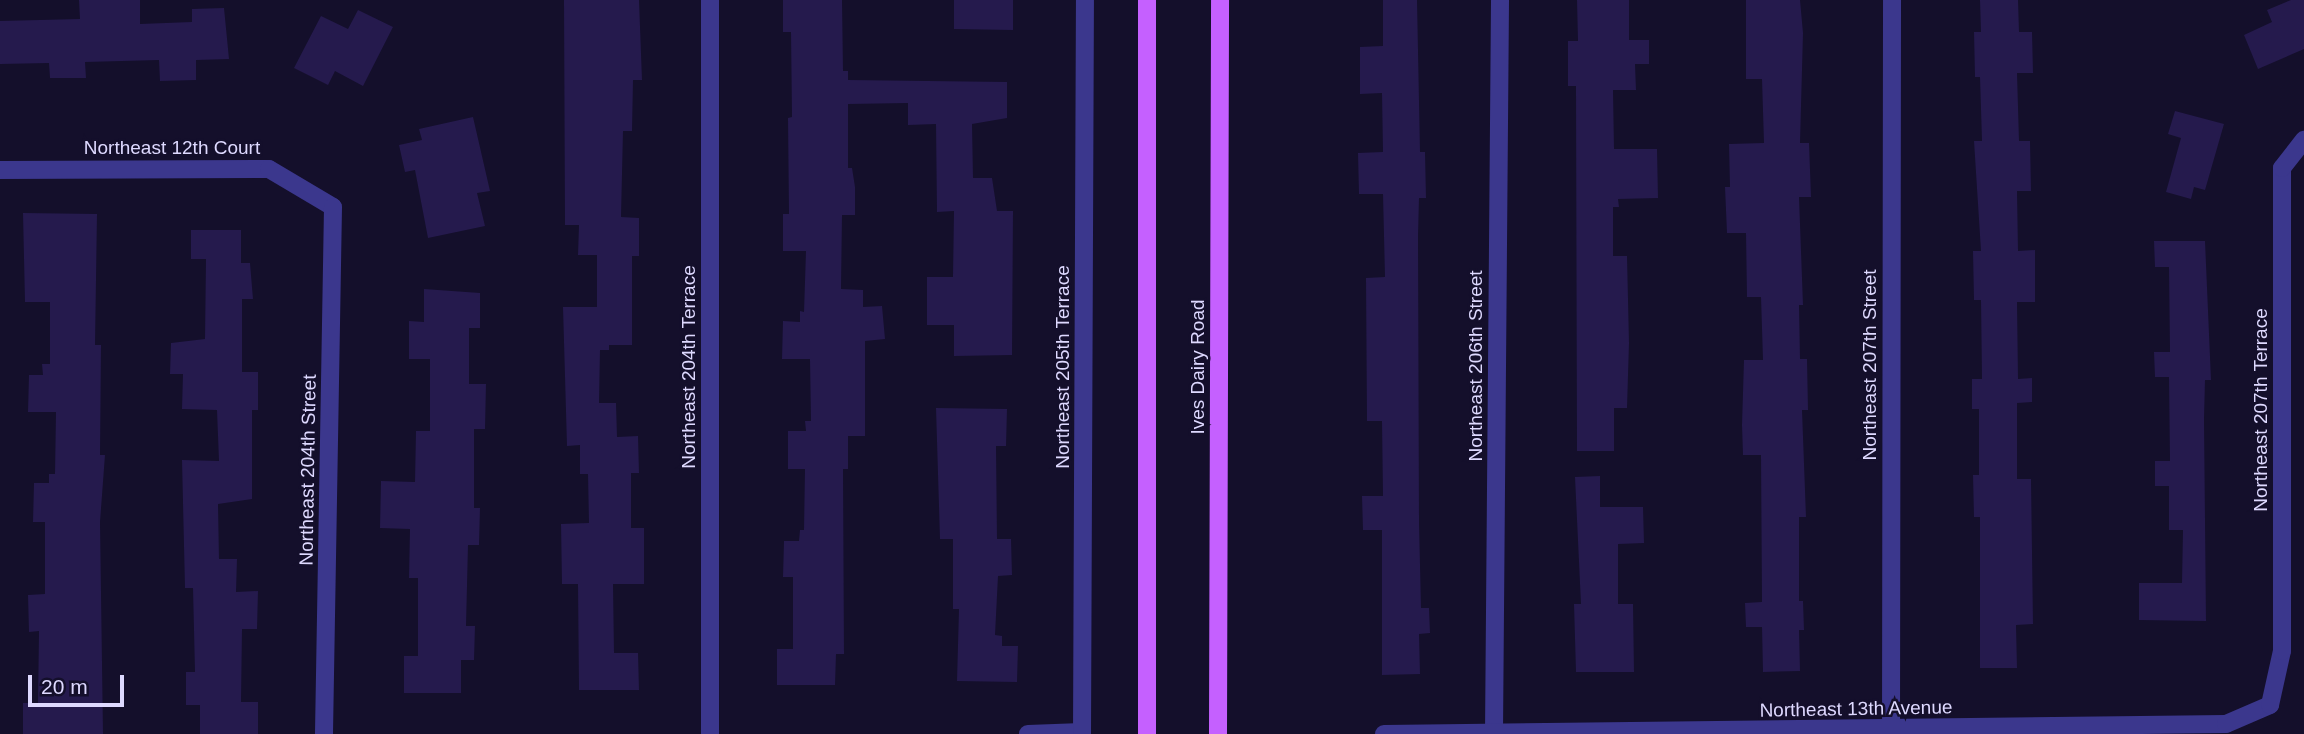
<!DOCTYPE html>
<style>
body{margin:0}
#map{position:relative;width:2304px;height:734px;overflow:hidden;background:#140f2b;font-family:Arial,sans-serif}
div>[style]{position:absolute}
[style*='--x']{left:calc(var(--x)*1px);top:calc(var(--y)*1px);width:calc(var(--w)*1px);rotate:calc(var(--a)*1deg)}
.building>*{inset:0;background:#251a4d}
.street>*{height:18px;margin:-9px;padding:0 9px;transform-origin:9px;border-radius:9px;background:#3b378d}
.primary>*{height:18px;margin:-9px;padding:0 9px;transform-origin:9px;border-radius:9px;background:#c560ff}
span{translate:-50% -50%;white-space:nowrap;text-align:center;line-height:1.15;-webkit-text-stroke:5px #140f2b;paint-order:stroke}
.street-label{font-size:19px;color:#ded9ff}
.scale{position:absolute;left:28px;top:675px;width:96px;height:32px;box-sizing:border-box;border:4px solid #ded9ff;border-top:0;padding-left:9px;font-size:21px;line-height:24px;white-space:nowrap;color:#ded9ff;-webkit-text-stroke:5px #140f2b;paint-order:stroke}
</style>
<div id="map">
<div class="building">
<i style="clip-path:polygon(79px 0,140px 0,140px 24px,192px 22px,192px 9px,224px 8px,229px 59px,196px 60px,196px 80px,160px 81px,159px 60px,85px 62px,86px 78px,50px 78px,49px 63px,0 64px,0 21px,80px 19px)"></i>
<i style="clip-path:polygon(564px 0,639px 0,642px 80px,633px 80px,632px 131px,623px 131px,621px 217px,639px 218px,639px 256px,632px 256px,632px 345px,609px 345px,609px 350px,600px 350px,599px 403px,616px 403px,617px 437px,638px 436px,639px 473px,631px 473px,631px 528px,644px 528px,644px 584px,613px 584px,614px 653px,638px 653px,639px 690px,579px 690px,578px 584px,562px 584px,561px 524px,589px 523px,588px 474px,580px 474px,580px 445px,567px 446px,563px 307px,597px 307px,597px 255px,578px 255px,579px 225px,565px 225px)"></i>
<i style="clip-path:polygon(783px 0,842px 0,843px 71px,848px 71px,848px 80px,1007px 82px,1007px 118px,972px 124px,973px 178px,992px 178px,997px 211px,1013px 211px,1012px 355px,954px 356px,954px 325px,927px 325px,927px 277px,953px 277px,954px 211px,937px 212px,936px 124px,908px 125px,908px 103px,848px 104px,848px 168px,852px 168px,855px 187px,855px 215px,842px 215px,841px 289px,863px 290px,863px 307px,882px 306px,885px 339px,865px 341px,865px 436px,848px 436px,848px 469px,843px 469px,844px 654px,836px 654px,835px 685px,777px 685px,777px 649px,793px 649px,793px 577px,783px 577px,784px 541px,799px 541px,800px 530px,804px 530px,805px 469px,788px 469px,788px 431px,806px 431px,805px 421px,811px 421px,810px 359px,782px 359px,783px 321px,800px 322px,800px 311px,804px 312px,806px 251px,783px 251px,783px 214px,789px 214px,788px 118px,792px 117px,791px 32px,783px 32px)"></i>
<i style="clip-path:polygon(954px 0,1013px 0,1013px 30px,954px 29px)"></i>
<i style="clip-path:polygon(1383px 0,1417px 0,1420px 152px,1425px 152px,1426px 198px,1419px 198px,1418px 236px,1419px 522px,1421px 608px,1429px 608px,1430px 633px,1419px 634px,1420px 674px,1382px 675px,1382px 530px,1363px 530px,1362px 496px,1383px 496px,1382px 421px,1367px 421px,1366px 278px,1385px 277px,1383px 194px,1359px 194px,1358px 153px,1383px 152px,1382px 93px,1360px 94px,1360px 47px,1383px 46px)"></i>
<i style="clip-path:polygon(1577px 0,1629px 0,1629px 40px,1649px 40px,1649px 64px,1635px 64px,1636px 90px,1613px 90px,1614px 149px,1657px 149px,1658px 198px,1618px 199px,1619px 207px,1613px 207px,1613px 256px,1627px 256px,1629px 343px,1627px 408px,1614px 408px,1614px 451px,1577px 451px,1576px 86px,1568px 86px,1568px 41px,1578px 41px)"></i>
<i style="clip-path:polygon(1746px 0,1800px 0,1803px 33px,1800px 143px,1809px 143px,1811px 197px,1799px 197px,1803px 305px,1799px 305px,1800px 359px,1807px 359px,1808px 410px,1802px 410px,1806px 517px,1799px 517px,1799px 601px,1803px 601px,1804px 630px,1799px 630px,1800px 671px,1763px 672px,1762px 627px,1746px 627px,1745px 603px,1762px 602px,1761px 455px,1743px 455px,1742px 425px,1744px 360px,1763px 360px,1761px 297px,1747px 297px,1746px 233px,1727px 233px,1725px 187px,1730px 187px,1729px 144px,1764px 143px,1762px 79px,1746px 79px)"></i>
<i style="clip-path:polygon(1980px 0,2018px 0,2019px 32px,2032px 32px,2033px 73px,2017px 73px,2019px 141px,2030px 141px,2031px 191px,2017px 191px,2018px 251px,2035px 250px,2035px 302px,2017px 302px,2018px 379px,2032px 378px,2032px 402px,2017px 403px,2017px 479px,2031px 479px,2033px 624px,2016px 625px,2017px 668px,1980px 668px,1980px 517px,1974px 517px,1973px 475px,1979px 475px,1979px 409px,1972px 409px,1972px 379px,1982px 379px,1981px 300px,1974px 300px,1973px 251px,1981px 251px,1974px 141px,1982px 141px,1980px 77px,1975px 77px,1974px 32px,1981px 32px)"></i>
<i style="clip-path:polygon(2291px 0,2304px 0,2304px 49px,2258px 69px,2244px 35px,2272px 22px,2267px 10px)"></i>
<i style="clip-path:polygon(358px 10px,393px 27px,363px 86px,335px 71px,328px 85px,294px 68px,321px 16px,348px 29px)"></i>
<i style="clip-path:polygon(2175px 111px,2224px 124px,2205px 190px,2194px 187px,2191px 199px,2166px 192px,2181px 138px,2168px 134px)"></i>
<i style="clip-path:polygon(473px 117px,490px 191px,477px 193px,485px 226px,428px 238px,415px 170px,405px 172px,399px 145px,422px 140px,419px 129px)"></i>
<i style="clip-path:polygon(23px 213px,97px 214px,95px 345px,101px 345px,100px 455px,105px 455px,100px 522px,103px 734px,23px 734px,23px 703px,38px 703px,39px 631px,29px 632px,28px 595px,45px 594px,45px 522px,33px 522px,34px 483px,49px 483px,49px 474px,55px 474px,56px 412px,28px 412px,29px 375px,43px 375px,42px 364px,50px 364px,50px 302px,25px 302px)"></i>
<i style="clip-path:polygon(191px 230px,241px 230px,241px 263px,250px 263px,253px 299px,242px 299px,242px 372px,258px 372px,258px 410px,252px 410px,252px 499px,218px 504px,219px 559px,237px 559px,236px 592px,258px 591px,257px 629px,242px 629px,241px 702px,258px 702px,258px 734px,200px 734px,200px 705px,186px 705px,186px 672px,195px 672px,193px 588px,185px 588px,182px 460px,219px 461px,217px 410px,182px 409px,183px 374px,170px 374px,171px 343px,205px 339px,206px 259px,191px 259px)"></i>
<i style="clip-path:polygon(2154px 241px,2205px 241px,2211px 380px,2205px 380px,2204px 419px,2206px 621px,2139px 620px,2139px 583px,2182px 583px,2183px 530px,2169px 530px,2169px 486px,2155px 486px,2155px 461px,2170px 461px,2169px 377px,2155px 377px,2154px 352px,2170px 352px,2169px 267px,2155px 267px)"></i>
<i style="clip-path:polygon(424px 289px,480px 293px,480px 328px,469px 328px,469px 384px,486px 384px,485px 429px,474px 429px,474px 508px,480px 508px,479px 545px,468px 545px,466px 626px,475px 626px,474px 660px,461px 660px,461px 693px,404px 693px,404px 656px,418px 656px,418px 578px,409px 578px,410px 529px,380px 528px,381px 481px,415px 482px,416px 431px,430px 431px,430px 359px,409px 359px,409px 321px,424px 322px)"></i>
<i style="clip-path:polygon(936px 408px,1007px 409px,1006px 446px,996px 446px,997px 539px,1011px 539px,1012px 575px,998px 576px,995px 635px,1002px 636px,1002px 646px,1018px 646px,1017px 682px,957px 681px,959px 609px,953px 609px,953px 539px,940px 539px)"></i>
<i style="clip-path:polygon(1600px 476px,1600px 507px,1643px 507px,1644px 543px,1618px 544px,1618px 604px,1633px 604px,1634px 672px,1576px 672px,1574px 604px,1581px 604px,1575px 477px)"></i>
</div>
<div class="street">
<i style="--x:0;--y:170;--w:269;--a:-0.2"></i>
<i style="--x:269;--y:169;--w:74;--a:30.7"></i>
<i style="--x:333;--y:207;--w:527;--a:90.98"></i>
<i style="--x:1891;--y:731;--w:731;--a:-89.92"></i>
<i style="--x:1494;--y:733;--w:733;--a:-89.53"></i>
<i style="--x:710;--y:734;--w:734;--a:-90"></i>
<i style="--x:1028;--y:734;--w:54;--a:-2.1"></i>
<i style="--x:1082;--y:734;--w:734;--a:-89.77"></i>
<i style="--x:1384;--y:734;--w:842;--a:-0.68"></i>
<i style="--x:2226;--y:724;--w:48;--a:-23.4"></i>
<i style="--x:2270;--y:705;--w:55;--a:-77.5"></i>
<i style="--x:2282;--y:651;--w:483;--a:-90"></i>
<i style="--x:2282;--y:168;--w:36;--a:-52"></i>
</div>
<div class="primary">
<i style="--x:1147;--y:0;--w:734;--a:90"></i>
<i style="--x:1218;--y:734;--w:734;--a:-89.84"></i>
</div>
<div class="street-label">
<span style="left:172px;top:148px">Northeast 12th Court</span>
<span style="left:1870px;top:365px;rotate:-90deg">Northeast 207th Street</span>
<span style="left:1476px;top:366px;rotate:-90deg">Northeast 206th Street</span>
<span style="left:689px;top:367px;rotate:-90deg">Northeast 204th Terrace</span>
<span style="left:1063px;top:367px;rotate:-90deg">Northeast 205th Terrace</span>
<span style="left:1198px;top:367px;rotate:-90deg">Ives Dairy Road</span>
<span style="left:2261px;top:410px;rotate:-90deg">Northeast 207th Terrace</span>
<span style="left:308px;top:470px;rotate:-89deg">Northeast 204th Street</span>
<span style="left:1856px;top:709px;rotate:-1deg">Northeast 13th Avenue</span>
</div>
<div class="scale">20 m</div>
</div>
